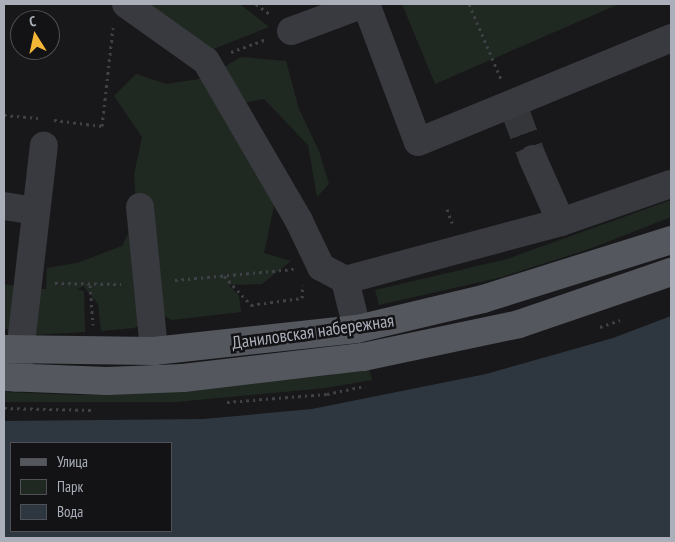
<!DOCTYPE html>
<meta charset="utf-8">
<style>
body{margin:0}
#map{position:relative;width:675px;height:542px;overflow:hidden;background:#18181a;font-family:"PT Sans Narrow",sans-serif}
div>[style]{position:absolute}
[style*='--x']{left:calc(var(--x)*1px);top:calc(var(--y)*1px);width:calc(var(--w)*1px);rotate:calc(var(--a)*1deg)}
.green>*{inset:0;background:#202921}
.water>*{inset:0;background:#2e373f}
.minor-tunnel>*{height:28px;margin-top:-14px;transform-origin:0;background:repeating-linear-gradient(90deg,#35363a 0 28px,transparent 0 42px)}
.path>*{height:3px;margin-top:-1.5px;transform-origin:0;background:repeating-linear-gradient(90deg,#3f4146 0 2.5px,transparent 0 6.5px)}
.minor>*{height:28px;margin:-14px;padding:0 14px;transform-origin:14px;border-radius:14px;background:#393a3f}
.major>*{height:28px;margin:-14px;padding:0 14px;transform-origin:14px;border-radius:14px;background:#55575e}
span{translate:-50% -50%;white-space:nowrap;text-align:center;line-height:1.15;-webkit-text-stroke:5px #131315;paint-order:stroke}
.street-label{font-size:18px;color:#aaafba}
.frame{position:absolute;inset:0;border:5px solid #aaafba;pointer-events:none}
.legend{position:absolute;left:10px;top:442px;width:162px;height:90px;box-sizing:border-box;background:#131315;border:1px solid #4f5157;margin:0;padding:6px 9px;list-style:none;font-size:15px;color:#aaafba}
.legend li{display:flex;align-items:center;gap:10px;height:25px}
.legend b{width:25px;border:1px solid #4f5157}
.north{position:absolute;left:10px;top:10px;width:50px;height:50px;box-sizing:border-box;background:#131315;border:1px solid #4f5157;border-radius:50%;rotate:350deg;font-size:14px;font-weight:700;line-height:20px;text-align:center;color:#aaafba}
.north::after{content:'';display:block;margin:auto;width:18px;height:22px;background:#f4b636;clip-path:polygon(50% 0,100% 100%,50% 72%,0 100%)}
</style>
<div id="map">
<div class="green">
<i style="clip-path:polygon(147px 4px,240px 4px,269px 27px,206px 52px)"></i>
<i style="clip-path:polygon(402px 4px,619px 4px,435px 84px)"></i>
<i style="clip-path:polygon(241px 57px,286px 61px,299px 109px,319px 151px,329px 184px,317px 197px,308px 145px,264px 99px,237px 104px,248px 132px,253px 170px,275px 201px,264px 253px,291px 261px,262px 284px,229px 285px,239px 296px,241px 312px,172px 320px,162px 315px,134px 328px,101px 331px,98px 304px,83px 286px,77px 290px,84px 291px,85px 332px,32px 335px,31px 289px,46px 289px,47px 268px,77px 263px,122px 246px,137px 216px,134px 175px,142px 137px,114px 96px,136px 74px,166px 84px,206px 78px)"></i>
<i style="clip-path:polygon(671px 200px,671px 217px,592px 248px,502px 277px,379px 305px,375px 290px,507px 259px)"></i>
<i style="clip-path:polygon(4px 284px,21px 287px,12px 330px,4px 329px)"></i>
<i style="clip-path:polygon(369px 368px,372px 380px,325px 388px,176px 402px,4px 402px,4px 392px,81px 395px,176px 391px,324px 376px)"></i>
</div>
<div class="water">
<i style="clip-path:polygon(evenodd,671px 316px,671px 538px,4px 538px,4px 421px,203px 419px,312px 409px,486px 374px,613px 338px,671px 316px,11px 443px,171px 443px,171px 531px,11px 531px,11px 443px)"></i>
</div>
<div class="minor-tunnel">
<i style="--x:514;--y:108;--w:54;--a:69.6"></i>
</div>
<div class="path">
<i style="--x:256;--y:4;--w:19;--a:36"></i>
<i style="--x:469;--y:4;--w:82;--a:66.9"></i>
<i style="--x:231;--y:52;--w:38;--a:-20"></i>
<i style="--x:4;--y:115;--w:34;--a:5"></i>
<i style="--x:54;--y:120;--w:48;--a:7.1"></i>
<i style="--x:102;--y:126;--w:99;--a:-83.6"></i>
<i style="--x:447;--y:209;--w:15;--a:70"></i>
<i style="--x:224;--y:276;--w:40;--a:47"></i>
<i style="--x:251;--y:305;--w:51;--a:-7.8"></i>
<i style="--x:302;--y:298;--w:13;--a:-86"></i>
<i style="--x:175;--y:280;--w:119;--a:-5.3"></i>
<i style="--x:55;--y:283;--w:66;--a:0.9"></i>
<i style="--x:90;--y:285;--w:40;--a:85.7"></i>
<i style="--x:600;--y:327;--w:21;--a:-19"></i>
<i style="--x:227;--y:402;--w:100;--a:-4.6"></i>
<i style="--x:327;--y:394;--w:39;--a:-12"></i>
<i style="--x:4;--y:408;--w:87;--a:1.3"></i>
</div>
<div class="minor">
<i style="--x:126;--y:4;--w:98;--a:35.5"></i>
<i style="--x:206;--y:61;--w:185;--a:59.8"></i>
<i style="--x:299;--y:221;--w:51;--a:64.4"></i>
<i style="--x:321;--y:267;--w:27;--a:28"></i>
<i style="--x:345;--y:280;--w:224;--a:-15"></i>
<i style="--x:561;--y:222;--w:69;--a:-114"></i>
<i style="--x:366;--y:4;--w:147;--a:69.4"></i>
<i style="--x:418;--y:142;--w:274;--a:-22.3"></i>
<i style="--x:291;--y:31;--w:78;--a:-20.3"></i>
<i style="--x:4;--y:206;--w:32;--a:9"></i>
<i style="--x:140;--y:207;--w:145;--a:84.4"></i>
<i style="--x:561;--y:222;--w:116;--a:-19.1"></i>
<i style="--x:345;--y:280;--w:50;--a:76.2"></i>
<i style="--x:17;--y:378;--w:234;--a:-83.4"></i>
</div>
<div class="major">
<i style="--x:4;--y:349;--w:150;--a:0.8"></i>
<i style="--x:154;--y:351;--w:204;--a:-6.2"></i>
<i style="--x:357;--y:329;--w:130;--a:-13.4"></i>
<i style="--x:483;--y:299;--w:197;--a:-17.4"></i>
<i style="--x:4;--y:377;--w:103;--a:2.2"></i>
<i style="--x:107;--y:381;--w:76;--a:-2.3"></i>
<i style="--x:183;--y:378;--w:181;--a:-6.7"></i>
<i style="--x:363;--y:357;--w:159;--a:-11.9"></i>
<i style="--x:519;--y:324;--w:161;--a:-18.9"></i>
</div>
<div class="street-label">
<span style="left:313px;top:332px;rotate:-8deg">Даниловская набережная</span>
</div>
<div class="frame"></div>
<ul class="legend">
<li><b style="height:6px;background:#55575e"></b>Улица</li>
<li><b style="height:14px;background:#202921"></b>Парк</li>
<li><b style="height:14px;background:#2e373f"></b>Вода</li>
</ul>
<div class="north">С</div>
</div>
